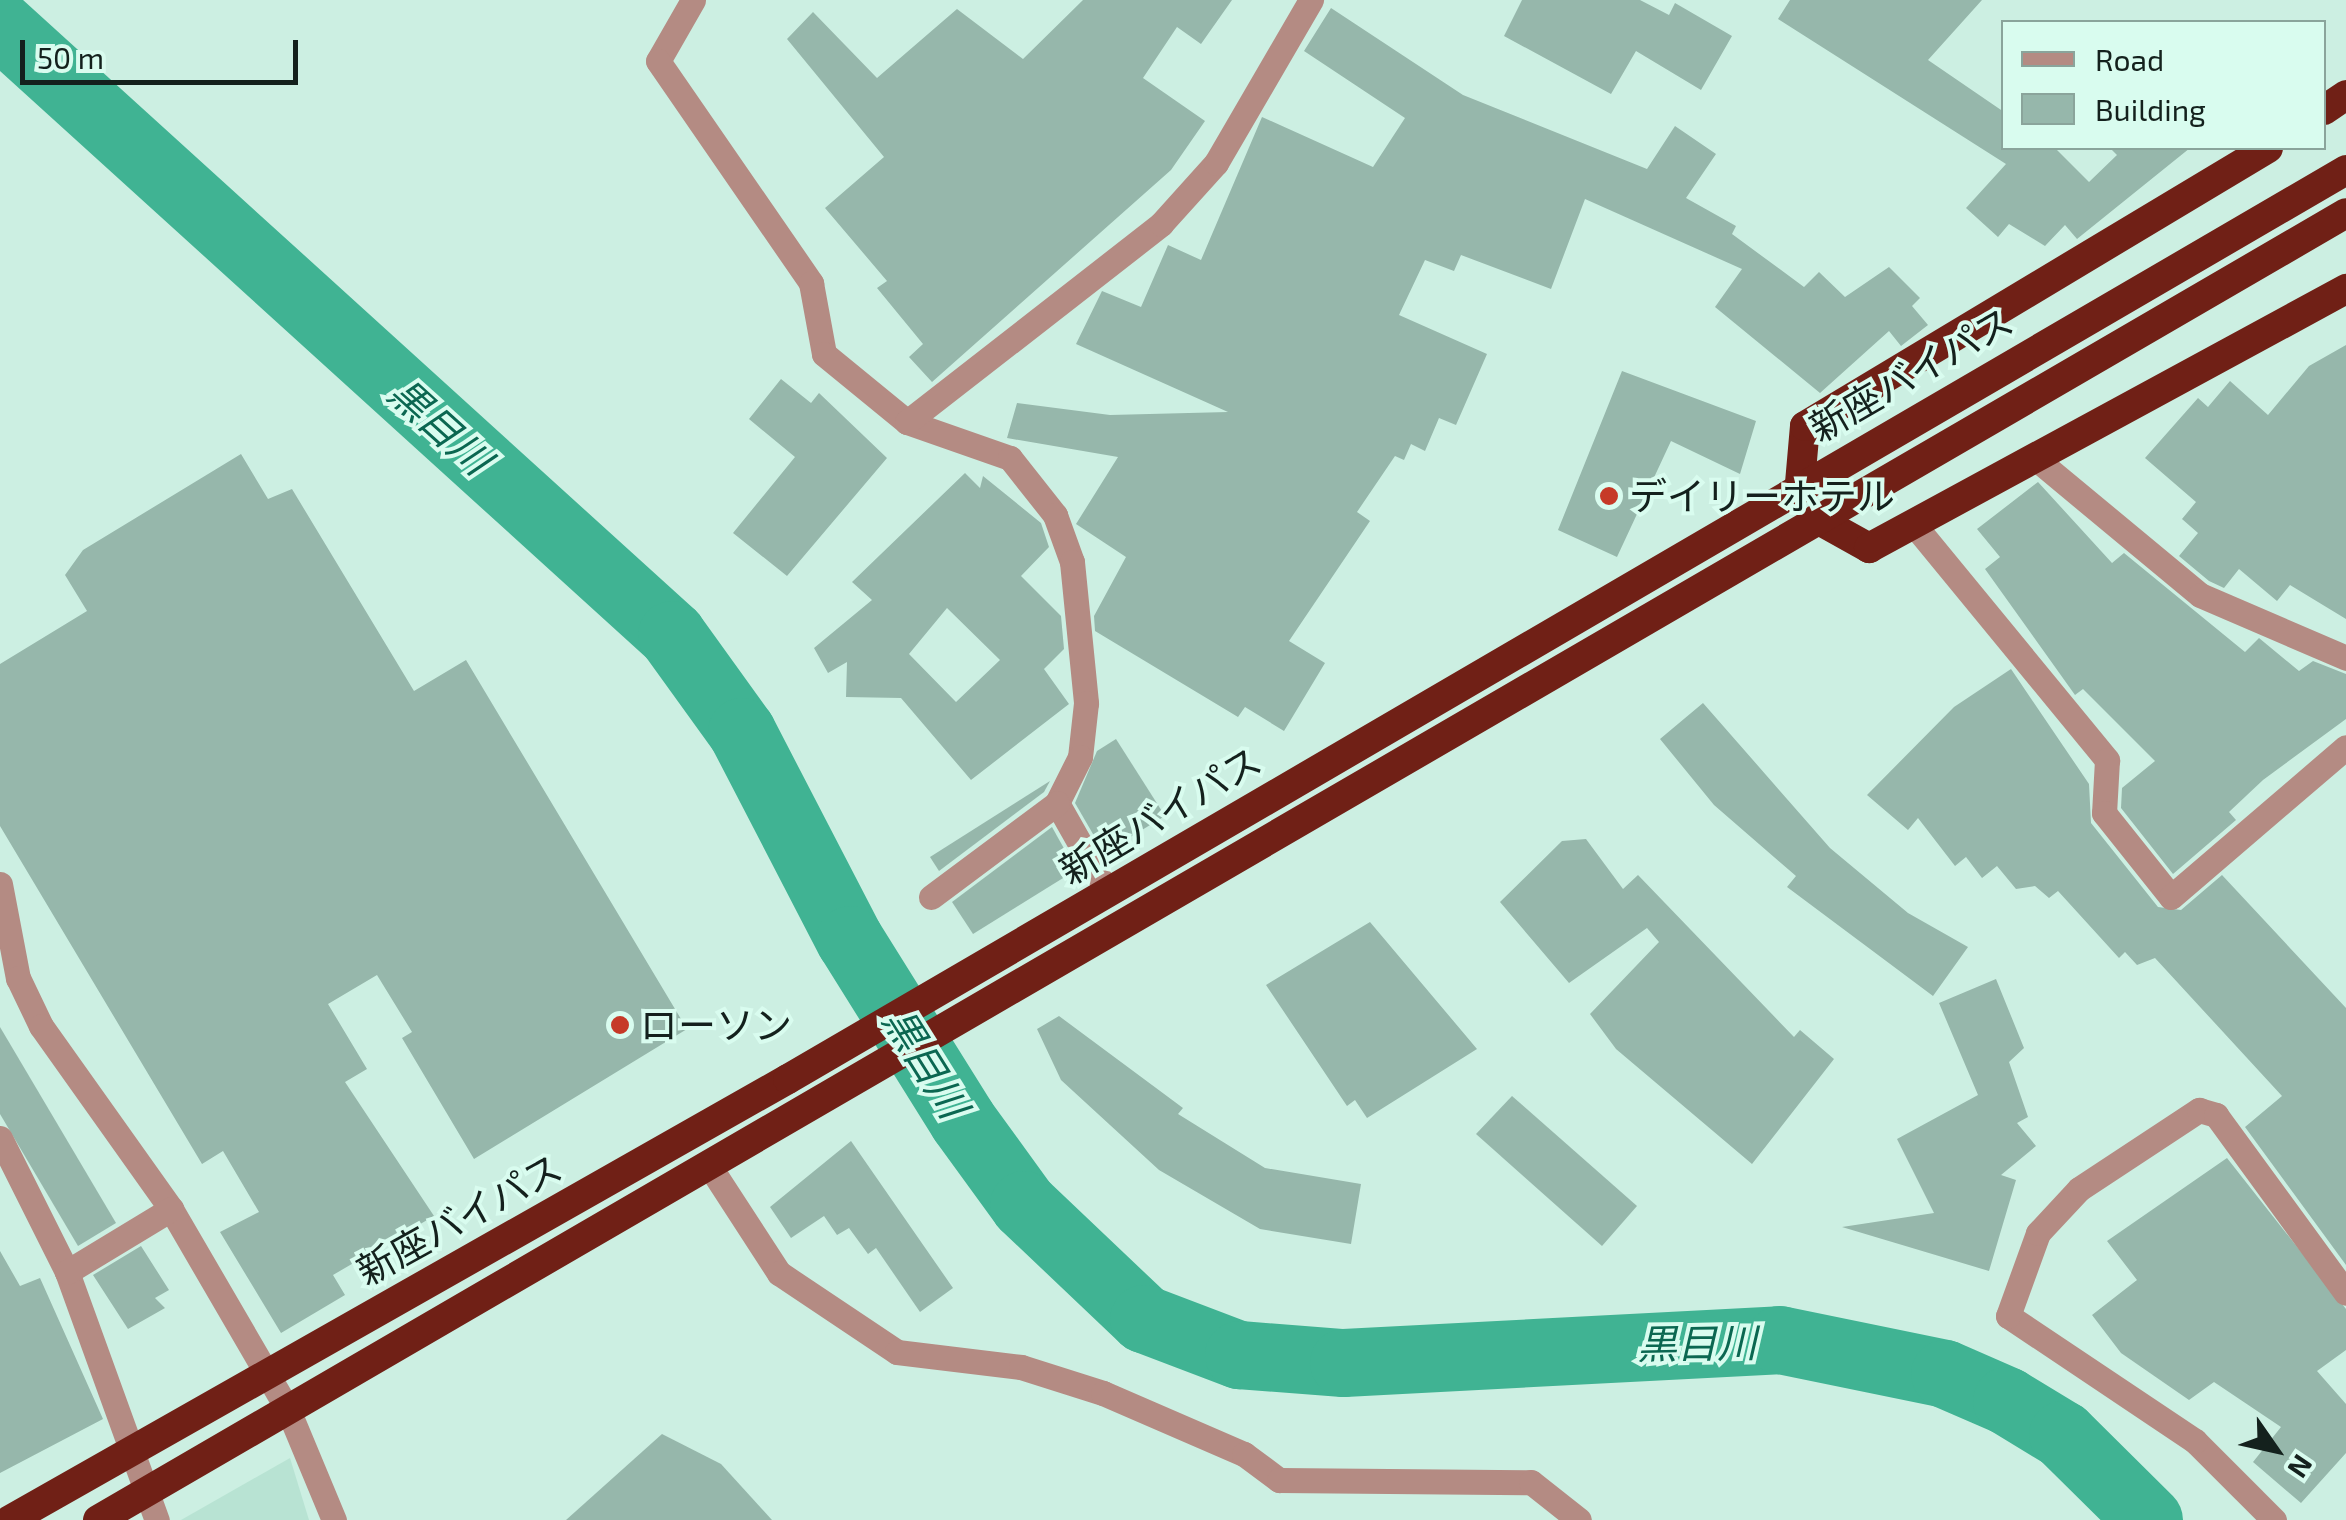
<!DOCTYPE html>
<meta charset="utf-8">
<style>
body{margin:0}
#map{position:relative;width:2346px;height:1520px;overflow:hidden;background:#ccefe2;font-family:"Exo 2","Noto Sans JP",sans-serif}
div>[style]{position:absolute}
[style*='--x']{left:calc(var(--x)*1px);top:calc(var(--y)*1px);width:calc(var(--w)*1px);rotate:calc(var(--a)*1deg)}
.built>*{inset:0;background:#b8e3d3}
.river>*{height:68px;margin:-34px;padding:0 34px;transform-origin:34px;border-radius:34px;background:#40b393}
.building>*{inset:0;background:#96b7ab}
.minor>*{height:25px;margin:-12.5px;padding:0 12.5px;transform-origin:12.5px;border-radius:12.5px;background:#b48b83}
.highway>*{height:30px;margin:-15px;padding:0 15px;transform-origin:15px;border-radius:15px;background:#702016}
.dots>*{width:28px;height:28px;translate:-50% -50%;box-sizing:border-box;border:5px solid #d9fcef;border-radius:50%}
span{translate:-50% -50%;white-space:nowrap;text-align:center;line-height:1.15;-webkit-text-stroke:8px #d9fcef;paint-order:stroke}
.street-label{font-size:38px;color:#14211d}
.poi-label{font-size:38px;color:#14211d}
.left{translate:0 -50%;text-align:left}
.water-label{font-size:40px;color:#0b6751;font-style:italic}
.legend{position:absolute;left:2001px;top:20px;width:325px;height:130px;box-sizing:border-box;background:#d9fcef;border:2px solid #8aa49b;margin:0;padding:12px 18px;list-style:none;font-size:30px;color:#14211d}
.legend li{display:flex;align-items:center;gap:20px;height:50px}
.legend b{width:50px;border:2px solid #8aa49b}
.north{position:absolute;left:2226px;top:1400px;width:100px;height:100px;-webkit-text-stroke:8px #d9fcef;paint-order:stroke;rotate:124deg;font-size:28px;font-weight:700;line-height:40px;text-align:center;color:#14211d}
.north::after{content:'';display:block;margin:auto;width:35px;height:45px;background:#14211d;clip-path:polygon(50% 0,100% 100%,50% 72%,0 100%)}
.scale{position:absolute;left:20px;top:40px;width:278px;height:45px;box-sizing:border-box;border:5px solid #14211d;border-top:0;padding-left:12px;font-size:30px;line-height:35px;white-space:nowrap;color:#14211d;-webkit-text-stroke:8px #d9fcef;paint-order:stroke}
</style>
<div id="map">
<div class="built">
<i style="clip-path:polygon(290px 1458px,309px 1520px,181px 1520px)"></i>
</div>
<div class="river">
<i style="--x:0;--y:25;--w:908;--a:42.23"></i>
<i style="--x:672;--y:635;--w:120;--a:54.2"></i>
<i style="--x:742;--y:732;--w:234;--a:62.6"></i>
<i style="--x:850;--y:940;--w:213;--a:58"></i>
<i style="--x:963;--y:1121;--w:104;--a:54"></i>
<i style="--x:1024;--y:1205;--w:166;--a:43.5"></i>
<i style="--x:1144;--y:1319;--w:102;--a:20.8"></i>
<i style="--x:1239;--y:1355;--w:105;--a:4.4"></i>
<i style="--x:1344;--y:1363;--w:437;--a:-3"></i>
<i style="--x:1780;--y:1340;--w:168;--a:11.6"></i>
<i style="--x:1945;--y:1374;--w:68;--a:23.5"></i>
<i style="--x:2007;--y:1401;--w:66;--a:31.3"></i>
<i style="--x:2063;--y:1435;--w:121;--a:44.7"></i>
</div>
<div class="building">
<i style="clip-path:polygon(1083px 0,1232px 0,1201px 44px,1177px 27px,1143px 78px,1205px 121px,1171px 170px,932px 382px,909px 357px,923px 344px,877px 288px,887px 281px,825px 208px,884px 157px,787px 39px,813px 12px,877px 78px,957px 9px,1023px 59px)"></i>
<i style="clip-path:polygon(1522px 0,1640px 0,1669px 15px,1675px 3px,1732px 36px,1701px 90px,1636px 51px,1611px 94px,1504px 36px)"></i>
<i style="clip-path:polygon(1790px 0,1982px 0,1928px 60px,2004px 112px,2004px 148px,2055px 148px,2089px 182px,2117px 155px,2110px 148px,2190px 148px,2077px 239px,2065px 225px,2045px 246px,2009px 224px,1998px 237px,1966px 208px,2006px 164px,1778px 19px)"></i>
<i style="clip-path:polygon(1331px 8px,1463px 95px,1647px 169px,1675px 126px,1716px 154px,1686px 198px,1736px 226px,1732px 234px,1804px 287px,1819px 272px,1845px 297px,1889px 267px,1920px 298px,1912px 306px,1928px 325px,1901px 346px,1889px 331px,1820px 393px,1715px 307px,1742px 269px,1585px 199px,1551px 289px,1461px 255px,1454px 271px,1425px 260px,1399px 315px,1487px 354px,1456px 425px,1439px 418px,1425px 451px,1411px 444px,1404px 460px,1395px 456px,1357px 512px,1370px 521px,1289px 641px,1325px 663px,1284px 731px,1245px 707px,1238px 717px,1095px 631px,1094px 616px,1126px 557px,1076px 524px,1118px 457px,1007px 438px,1017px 403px,1110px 415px,1228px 412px,1076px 344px,1102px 291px,1141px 307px,1168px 245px,1201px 260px,1262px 117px,1373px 167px,1405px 118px,1304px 51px)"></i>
<i style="clip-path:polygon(2346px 345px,2346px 619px,2290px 585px,2277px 601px,2239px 569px,2224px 588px,2209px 581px,2179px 556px,2198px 533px,2182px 519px,2196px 502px,2145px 458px,2198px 398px,2208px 407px,2230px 381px,2268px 415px,2309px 366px)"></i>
<i style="clip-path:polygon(1622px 371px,1756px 421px,1740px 474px,1671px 441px,1617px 557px,1558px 530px)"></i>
<i style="clip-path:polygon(781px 379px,811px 403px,819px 393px,887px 458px,787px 576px,733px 533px,795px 457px,749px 419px)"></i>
<i style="clip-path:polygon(241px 454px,268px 499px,292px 489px,414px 691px,466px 660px,687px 1029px,474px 1159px,402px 1038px,412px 1032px,377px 975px,328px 1004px,367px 1069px,345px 1082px,434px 1216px,333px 1275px,345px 1295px,281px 1333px,220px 1232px,259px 1212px,223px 1151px,202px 1164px,0 826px,0 664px,87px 611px,65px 575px,83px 550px)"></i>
<i style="clip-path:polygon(evenodd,965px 473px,980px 488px,983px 476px,1041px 523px,1049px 547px,1021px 576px,1061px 616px,1064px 649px,1044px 669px,1069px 704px,971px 780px,901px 698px,846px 697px,847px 662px,828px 673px,814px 648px,872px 600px,852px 582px,965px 473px,947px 608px,1000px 660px,956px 702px,909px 654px,947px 608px)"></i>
<i style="clip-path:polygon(2038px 482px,2112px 563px,2124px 553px,2245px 652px,2259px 638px,2299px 671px,2313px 661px,2346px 674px,2346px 719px,2263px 780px,2229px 812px,2236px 820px,2173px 874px,2121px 808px,2122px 788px,2155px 761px,2083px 689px,2075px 695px,1985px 569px,2000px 557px,1977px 529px)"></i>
<i style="clip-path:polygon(2011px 669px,2089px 784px,2091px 823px,2158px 907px,2181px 910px,2222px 875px,2346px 1008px,2346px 1265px,2245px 1127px,2282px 1096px,2155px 958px,2137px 965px,2125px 952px,2119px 958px,2058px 891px,2049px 898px,2035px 886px,2016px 889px,1997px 866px,1982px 878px,1966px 857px,1955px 866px,1918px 818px,1908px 830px,1867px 795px,1954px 707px)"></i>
<i style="clip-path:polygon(1703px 703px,1830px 848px,1908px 913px,1968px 947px,1933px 996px,1787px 887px,1796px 876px,1714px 805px,1660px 739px)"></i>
<i style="clip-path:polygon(1116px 739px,1165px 816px,1104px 853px,1075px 803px,1097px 751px)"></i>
<i style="clip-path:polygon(1050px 781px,1044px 792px,939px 871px,930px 857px)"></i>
<i style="clip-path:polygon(1052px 827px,1076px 870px,973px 934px,952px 902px)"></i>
<i style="clip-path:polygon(1586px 839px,1623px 889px,1638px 875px,1794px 1037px,1800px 1030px,1834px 1059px,1752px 1164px,1616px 1049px,1590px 1014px,1659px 942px,1647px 928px,1569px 983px,1500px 902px,1562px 841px)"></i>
<i style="clip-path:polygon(1370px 922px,1477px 1049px,1367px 1118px,1355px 1100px,1347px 1106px,1266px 985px)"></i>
<i style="clip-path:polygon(1996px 979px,2024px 1048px,2009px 1062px,2028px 1117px,2017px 1123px,2036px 1146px,2001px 1175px,2016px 1180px,1989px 1271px,1842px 1227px,1934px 1213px,1897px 1139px,1978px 1095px,1939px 1003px)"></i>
<i style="clip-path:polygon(1059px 1016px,1183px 1108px,1178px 1114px,1265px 1168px,1361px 1184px,1351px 1244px,1260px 1229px,1159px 1170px,1061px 1080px,1037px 1029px)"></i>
<i style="clip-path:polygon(0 1027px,116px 1223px,78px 1246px,0 1114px)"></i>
<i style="clip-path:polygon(1512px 1096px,1637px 1206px,1602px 1246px,1476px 1134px)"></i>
<i style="clip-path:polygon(851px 1141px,953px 1288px,920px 1312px,876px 1248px,868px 1254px,849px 1228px,837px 1235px,824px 1216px,791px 1238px,770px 1207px)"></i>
<i style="clip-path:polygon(2227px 1158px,2346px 1309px,2346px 1350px,2317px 1371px,2346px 1404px,2346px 1453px,2301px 1503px,2253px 1462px,2281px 1427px,2214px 1382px,2189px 1400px,2121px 1353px,2092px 1315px,2137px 1280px,2107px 1241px)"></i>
<i style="clip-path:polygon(141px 1246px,169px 1290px,155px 1298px,165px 1308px,128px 1329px,93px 1275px)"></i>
<i style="clip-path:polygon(0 1251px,20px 1286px,40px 1278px,103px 1419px,0 1473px)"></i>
<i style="clip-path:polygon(662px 1434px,721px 1464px,772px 1520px,566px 1520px)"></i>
</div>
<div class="minor">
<i style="--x:693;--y:0;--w:70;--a:119.8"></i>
<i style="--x:658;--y:61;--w:270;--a:55.4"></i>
<i style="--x:811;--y:283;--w:72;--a:79.6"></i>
<i style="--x:824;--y:354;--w:107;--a:39.3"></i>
<i style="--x:907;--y:422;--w:109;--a:19.3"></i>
<i style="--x:1010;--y:458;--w:73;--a:51.7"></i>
<i style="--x:1055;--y:515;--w:50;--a:70.1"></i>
<i style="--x:1072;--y:562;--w:142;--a:84.3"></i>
<i style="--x:1086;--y:703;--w:54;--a:96.3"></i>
<i style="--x:1080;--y:757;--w:51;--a:116.6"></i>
<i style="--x:1057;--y:803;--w:103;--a:60.5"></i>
<i style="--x:907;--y:422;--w:322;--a:-37.9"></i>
<i style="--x:1161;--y:224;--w:82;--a:-48"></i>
<i style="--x:1216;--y:163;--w:189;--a:-59.8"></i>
<i style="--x:2035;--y:458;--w:214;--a:39.7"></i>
<i style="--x:2200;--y:595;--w:159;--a:23.3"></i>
<i style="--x:1915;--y:526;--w:303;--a:50.6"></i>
<i style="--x:2107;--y:760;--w:53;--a:93.2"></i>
<i style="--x:2104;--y:813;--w:107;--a:51.4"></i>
<i style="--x:2171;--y:897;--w:230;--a:-40.6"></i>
<i style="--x:0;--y:884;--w:96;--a:79.2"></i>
<i style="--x:18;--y:978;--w:53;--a:64.4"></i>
<i style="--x:41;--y:1026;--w:224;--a:54.6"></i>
<i style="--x:171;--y:1209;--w:235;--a:59.8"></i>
<i style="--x:289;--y:1412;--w:117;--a:67.4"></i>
<i style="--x:931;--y:897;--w:157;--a:-36.7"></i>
<i style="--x:0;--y:1138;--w:150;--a:63.4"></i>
<i style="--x:67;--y:1272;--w:264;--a:70.1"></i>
<i style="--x:712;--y:1170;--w:123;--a:57"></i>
<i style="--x:779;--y:1273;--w:142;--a:33.8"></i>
<i style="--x:897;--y:1352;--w:125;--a:6.9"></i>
<i style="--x:1021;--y:1367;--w:86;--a:17.6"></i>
<i style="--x:1103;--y:1393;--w:154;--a:23.4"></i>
<i style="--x:1244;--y:1454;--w:44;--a:36.6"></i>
<i style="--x:1279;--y:1480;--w:252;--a:0.5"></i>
<i style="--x:1531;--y:1482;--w:61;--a:38.4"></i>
<i style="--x:67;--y:1272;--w:122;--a:-31.2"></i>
<i style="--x:2274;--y:1520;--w:112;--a:-135"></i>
<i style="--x:2195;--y:1441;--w:225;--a:-146.2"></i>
<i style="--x:2008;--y:1316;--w:88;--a:-70.1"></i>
<i style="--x:2038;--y:1233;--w:60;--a:-47"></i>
<i style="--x:2079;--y:1189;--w:144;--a:-33.4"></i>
<i style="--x:2199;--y:1110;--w:18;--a:16"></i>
<i style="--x:2216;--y:1115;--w:220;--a:53.9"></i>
</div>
<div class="highway">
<i style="--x:2324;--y:110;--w:27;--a:-34"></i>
<i style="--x:1800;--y:483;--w:57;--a:-85"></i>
<i style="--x:1805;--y:426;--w:540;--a:-30.98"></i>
<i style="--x:1817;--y:519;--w:60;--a:29.1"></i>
<i style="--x:1869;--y:548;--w:543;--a:-28.5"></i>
<i style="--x:10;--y:1520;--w:894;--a:-29.55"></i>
<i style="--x:788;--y:1079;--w:1804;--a:-30.26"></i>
<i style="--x:98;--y:1520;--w:2600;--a:-30.17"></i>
</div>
<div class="dots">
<i style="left:1609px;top:496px;background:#c63a28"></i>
<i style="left:620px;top:1025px;background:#c63a28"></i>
</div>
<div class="street-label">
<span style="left:1911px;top:374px;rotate:-30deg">新座バイパス</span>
<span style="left:1160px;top:815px;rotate:-31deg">新座バイパス</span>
<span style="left:459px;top:1219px;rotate:-29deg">新座バイパス</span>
</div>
<div class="poi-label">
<span class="left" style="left:1629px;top:496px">デイリーホテル</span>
<span class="left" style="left:640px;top:1025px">ローソン</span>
</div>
<div class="water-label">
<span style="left:441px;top:425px;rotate:42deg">黒目川</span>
<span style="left:927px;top:1062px;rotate:58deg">黒目川</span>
<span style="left:1697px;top:1342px;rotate:-1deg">黒目川</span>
</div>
<ul class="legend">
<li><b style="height:12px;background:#b48b83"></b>Road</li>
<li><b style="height:28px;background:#96b7ab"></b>Building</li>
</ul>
<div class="north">N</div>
<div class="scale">50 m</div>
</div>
